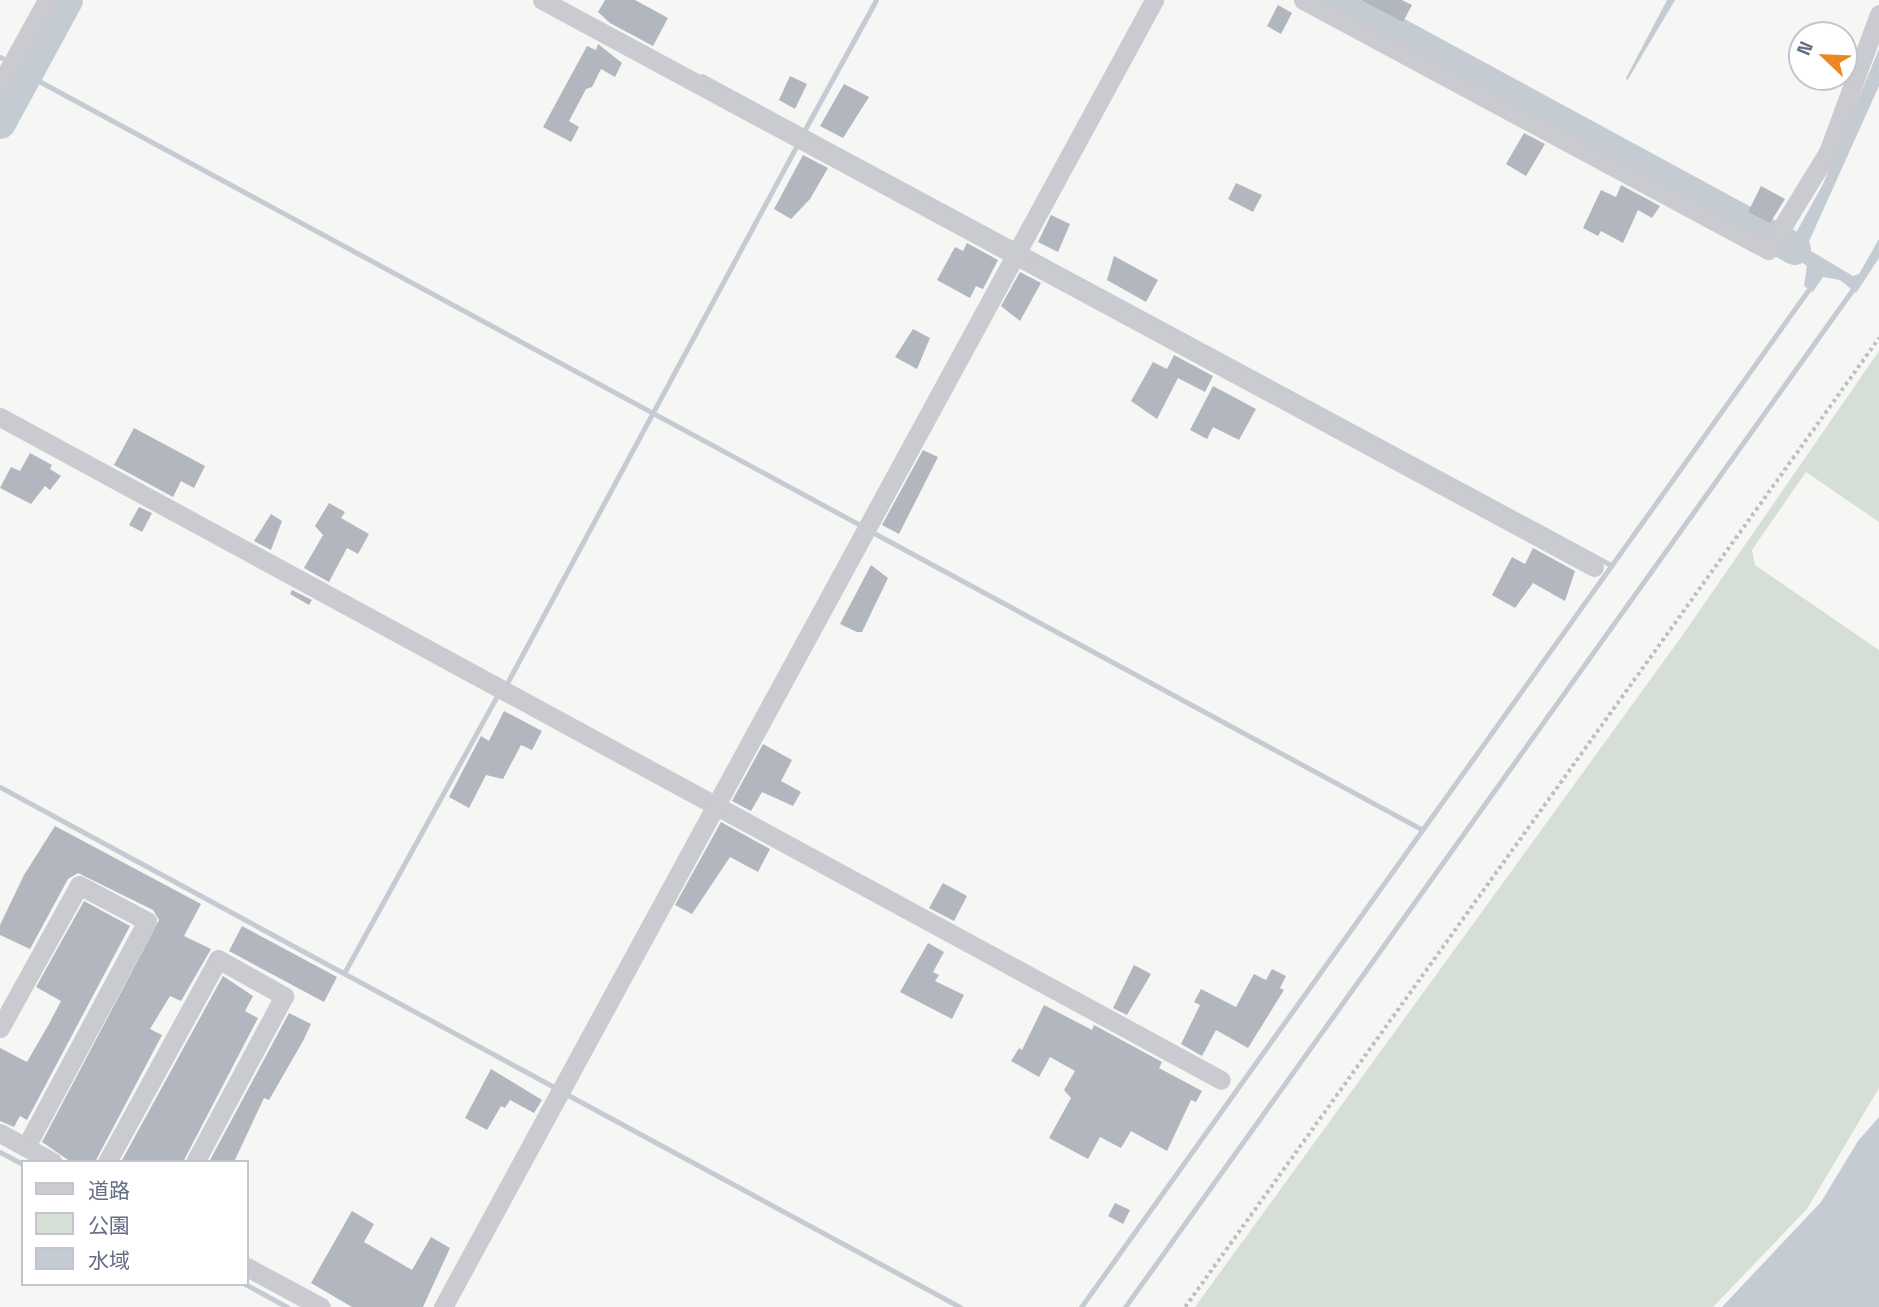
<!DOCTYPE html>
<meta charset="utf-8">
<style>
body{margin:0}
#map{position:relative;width:1879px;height:1307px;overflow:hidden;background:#f6f7f4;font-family:"Space Grotesk","Noto Sans JP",sans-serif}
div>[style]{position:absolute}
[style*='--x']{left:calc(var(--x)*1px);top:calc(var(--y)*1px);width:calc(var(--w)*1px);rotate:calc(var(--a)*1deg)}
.green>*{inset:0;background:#d6dfd5}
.water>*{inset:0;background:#c5cbd3}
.stream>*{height:5px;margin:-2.5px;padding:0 2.5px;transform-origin:2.5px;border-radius:2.5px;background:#c5cbd3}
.river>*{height:32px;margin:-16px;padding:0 16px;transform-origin:16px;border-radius:16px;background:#c5cbd3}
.building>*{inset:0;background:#b2b6be}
.path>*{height:3.5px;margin-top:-1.75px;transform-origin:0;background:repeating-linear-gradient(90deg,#bec0c3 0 3.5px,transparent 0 7px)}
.minor>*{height:19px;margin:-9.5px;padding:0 9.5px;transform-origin:9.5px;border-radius:9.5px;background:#cacbd0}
span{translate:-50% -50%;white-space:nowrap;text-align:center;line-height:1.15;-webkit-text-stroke:7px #fff;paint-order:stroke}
.legend{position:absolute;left:21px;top:1160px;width:228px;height:126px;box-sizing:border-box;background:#fff;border:2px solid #c1c5cf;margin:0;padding:9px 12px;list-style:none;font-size:21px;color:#656e86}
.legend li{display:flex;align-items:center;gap:14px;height:35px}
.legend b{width:35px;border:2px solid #c1c5cf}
.north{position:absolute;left:1788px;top:21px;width:70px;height:70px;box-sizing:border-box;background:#fff;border:2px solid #c1c5cf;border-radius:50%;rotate:293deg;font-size:19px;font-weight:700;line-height:28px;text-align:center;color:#656e86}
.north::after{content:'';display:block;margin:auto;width:24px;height:32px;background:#ea8821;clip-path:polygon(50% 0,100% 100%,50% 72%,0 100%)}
</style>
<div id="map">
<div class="green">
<i style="clip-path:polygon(1879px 351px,1879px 522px,1806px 472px,1752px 550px,1755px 565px,1879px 650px,1879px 1088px,1807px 1209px,1713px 1307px,1195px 1307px,1682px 636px)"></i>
</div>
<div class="water">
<i style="clip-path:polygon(1667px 0,1675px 0,1627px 81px,1626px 78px)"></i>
<i style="clip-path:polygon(1879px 49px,1879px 86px,1806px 248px,1853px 276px,1859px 274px,1879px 239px,1879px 258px,1856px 293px,1840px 280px,1823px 277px,1813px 292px,1804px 286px,1807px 266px,1786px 251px,1823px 184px)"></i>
<i style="clip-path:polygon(1879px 1117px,1879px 1307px,1722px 1307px,1821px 1202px,1858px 1141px)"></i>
</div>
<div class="stream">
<i style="--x:0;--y:57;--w:2;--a:27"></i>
<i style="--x:26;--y:74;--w:948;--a:28.4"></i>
<i style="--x:702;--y:76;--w:1032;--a:28.28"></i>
<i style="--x:804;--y:131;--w:149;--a:-61.2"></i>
<i style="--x:872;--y:532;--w:624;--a:28.41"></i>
<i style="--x:507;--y:683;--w:611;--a:-61.67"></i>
<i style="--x:0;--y:787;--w:630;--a:28.44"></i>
<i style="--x:344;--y:973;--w:316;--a:-61.1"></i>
<i style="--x:568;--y:1095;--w:446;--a:28.4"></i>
<i style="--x:0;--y:1152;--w:26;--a:28"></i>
<i style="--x:245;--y:1284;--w:48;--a:28.7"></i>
<i style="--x:1081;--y:1307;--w:1257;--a:-54.43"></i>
<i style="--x:1125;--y:1307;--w:1257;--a:-54.43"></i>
</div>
<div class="river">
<i style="--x:1336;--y:0;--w:522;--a:28.48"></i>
<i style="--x:0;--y:123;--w:140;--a:-61.4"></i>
</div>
<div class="building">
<i style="clip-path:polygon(605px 0,635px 0,668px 18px,653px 46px,610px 23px,598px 12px)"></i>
<i style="clip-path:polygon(1361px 0,1402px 0,1412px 5px,1403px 22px)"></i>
<i style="clip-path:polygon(1278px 5px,1292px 13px,1281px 34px,1267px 26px)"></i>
<i style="clip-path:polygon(598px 44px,622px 63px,615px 77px,601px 69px,592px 87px,586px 89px,569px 121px,579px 127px,571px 142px,543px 127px,587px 46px,596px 50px)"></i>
<i style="clip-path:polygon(790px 76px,807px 84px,795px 109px,779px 100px)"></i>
<i style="clip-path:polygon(844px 84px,869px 97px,843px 138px,820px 126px)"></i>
<i style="clip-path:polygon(1524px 133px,1545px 144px,1526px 176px,1506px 164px)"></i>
<i style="clip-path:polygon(803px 155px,828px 168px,810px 199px,791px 219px,774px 209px)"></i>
<i style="clip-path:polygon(1236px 183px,1262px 195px,1253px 212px,1228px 199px)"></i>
<i style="clip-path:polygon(1621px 185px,1660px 206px,1652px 218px,1638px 210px,1623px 243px,1601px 231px,1598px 236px,1583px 228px,1601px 190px,1616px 197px)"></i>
<i style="clip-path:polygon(1761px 186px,1785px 199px,1770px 223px,1748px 212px)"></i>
<i style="clip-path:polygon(1051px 215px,1070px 224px,1058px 252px,1038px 242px)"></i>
<i style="clip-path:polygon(967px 243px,998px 260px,983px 289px,976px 286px,970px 298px,937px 280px,955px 247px,963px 251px)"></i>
<i style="clip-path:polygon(1114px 256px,1158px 280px,1146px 302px,1107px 280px)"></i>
<i style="clip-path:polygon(1020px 272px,1041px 283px,1020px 321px,1001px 306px)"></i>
<i style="clip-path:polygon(913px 329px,930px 338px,917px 369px,895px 357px)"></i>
<i style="clip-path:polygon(1174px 355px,1213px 376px,1205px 392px,1178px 378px,1157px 419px,1131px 401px,1153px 362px,1167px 369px)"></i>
<i style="clip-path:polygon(1213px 386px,1256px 409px,1239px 440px,1213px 427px,1207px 439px,1190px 430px)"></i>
<i style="clip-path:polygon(134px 428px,205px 466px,194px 488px,181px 481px,173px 497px,114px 465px)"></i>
<i style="clip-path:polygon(923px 450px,938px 457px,899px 534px,882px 525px)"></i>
<i style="clip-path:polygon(30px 453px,52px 465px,50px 469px,61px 476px,50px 490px,45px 486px,31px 504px,0 488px,11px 467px,20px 471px)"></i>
<i style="clip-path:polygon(329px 503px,345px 512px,341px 518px,369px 534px,358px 554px,347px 548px,329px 582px,304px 568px,323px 535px,315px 526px)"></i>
<i style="clip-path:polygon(139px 507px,152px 513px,142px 532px,129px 525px)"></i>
<i style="clip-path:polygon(271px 514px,282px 521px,271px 550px,254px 541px)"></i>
<i style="clip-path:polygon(1533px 548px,1575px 571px,1565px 601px,1533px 583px,1515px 608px,1492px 595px,1512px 557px,1525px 564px)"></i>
<i style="clip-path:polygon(871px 565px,888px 578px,862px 632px,857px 632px,840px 624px)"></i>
<i style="clip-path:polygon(292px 590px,312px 600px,309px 605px,290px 594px)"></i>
<i style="clip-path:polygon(504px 711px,542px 731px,532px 750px,521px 745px,503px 779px,486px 775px,469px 808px,449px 797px,481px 736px,489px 741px)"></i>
<i style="clip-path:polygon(763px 744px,792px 760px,781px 781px,801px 792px,793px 806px,762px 792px,751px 811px,732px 801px)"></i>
<i style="clip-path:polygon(721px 822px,770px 849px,758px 872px,730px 857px,692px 914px,675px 905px)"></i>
<i style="clip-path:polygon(55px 826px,201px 904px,184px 936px,211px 949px,181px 1001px,170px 996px,150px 1029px,162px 1035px,95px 1162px,71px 1162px,42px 1142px,159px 920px,153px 910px,78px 873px,68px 879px,30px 949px,0 935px,0 925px,24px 875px)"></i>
<i style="clip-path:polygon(943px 883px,967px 896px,954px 921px,929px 908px)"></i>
<i style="clip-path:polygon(84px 901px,130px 926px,27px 1120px,20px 1116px,14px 1127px,0 1121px,0 1048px,27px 1062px,49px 1024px,61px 1001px,36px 987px)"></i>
<i style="clip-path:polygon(242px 926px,337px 977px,324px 1002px,229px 951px)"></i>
<i style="clip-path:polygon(928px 943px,944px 952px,933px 972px,939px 975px,935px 981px,964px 995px,952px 1019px,900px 992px)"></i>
<i style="clip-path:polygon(1134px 965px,1151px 974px,1127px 1015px,1113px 1008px)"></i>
<i style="clip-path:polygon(1272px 969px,1286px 976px,1280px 988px,1284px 990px,1248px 1048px,1216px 1030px,1202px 1056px,1181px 1044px,1200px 1005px,1194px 1002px,1201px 989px,1236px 1007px,1254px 974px,1266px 980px)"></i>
<i style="clip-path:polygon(223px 976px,253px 996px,245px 1011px,258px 1018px,183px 1162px,121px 1162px)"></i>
<i style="clip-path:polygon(1044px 1005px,1092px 1030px,1094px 1025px,1162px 1062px,1159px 1068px,1202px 1091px,1196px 1102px,1191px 1100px,1167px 1151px,1131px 1131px,1121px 1148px,1100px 1137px,1088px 1159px,1049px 1138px,1071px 1098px,1064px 1090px,1075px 1071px,1050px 1057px,1039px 1077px,1011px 1061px,1019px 1048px,1022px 1050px)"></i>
<i style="clip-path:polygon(289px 1013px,311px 1024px,303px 1041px,269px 1100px,264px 1098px,234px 1162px,209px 1162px)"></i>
<i style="clip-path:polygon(491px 1069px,542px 1100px,534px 1113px,510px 1100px,505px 1108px,501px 1106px,487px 1130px,465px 1118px)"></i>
<i style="clip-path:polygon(1115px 1203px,1130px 1210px,1123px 1224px,1108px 1216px)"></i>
<i style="clip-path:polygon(352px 1211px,374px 1224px,364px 1242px,412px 1270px,431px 1237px,450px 1248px,423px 1307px,352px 1307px,311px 1283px)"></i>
</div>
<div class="path">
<i style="--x:1185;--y:1307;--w:1192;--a:-54.39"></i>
</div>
<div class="minor">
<i style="--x:542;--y:0;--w:1195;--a:28.32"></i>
<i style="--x:1303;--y:0;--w:528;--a:28.26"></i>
<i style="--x:1768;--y:250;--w:115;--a:-58.5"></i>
<i style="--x:1828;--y:152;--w:147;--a:-69.7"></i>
<i style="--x:0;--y:85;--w:97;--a:-61.1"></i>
<i style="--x:0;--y:417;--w:1389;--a:28.5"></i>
<i style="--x:0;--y:1028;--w:163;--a:-61.1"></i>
<i style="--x:79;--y:885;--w:77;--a:27.9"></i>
<i style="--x:147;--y:921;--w:256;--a:118.2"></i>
<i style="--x:0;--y:1133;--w:60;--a:28.7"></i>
<i style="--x:107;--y:1162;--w:231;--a:-61.3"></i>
<i style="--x:218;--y:959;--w:76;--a:29.3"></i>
<i style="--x:284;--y:996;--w:188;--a:118.2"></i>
<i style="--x:247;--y:1267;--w:84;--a:28.4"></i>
<i style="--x:443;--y:1307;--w:1488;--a:-61.45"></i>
</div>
<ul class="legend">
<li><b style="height:9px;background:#cacbd0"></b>道路</li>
<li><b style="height:19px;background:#d6dfd5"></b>公園</li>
<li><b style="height:19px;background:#c5cbd3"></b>水域</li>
</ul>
<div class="north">N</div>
</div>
